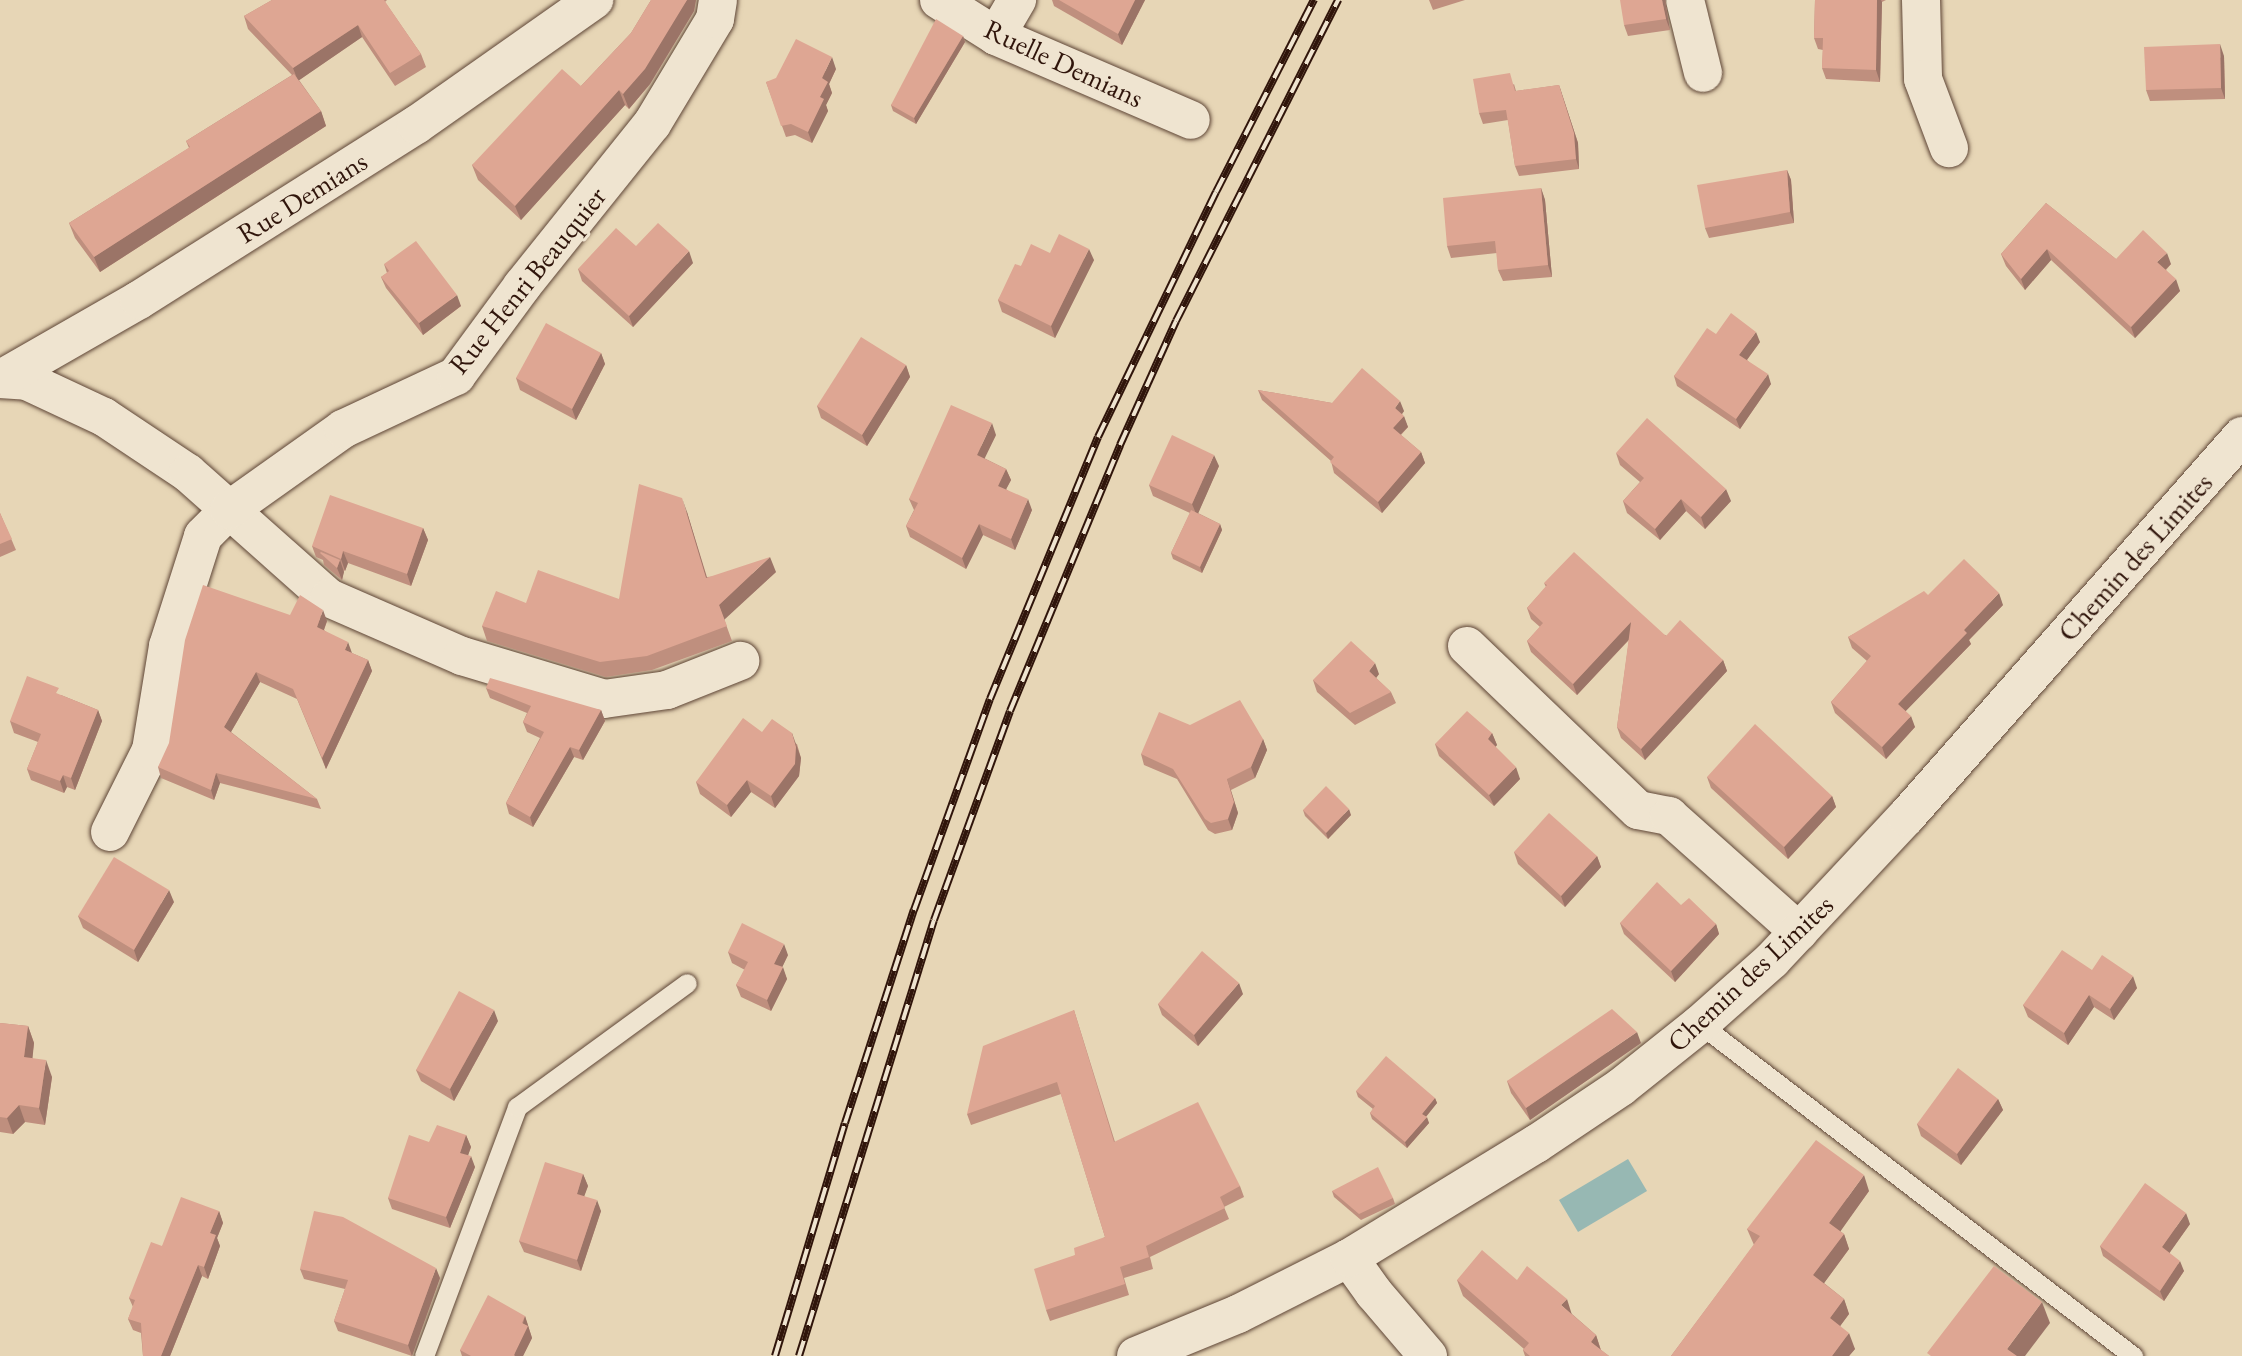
<!DOCTYPE html>
<style>
body{margin:0}
#map{position:relative;width:2242px;height:1356px;overflow:hidden;background:#e7d6b6;font-family:"EB Garamond",serif}
div>[style]{position:absolute}
[style*='--x']{left:calc(var(--x)*1px);top:calc(var(--y)*1px);width:calc(var(--w)*1px);rotate:calc(var(--a)*1deg)}
.water>*{inset:0;background:#97b8b3}
.roads{filter:drop-shadow(0 0 2px #5e4536) drop-shadow(0 0 2px #5e4536)}
.lane>*{height:19px;margin:-9.5px;padding:0 9.5px;transform-origin:9.5px;border-radius:9.5px;background:#efe4d0}
.street>*{height:38px;margin:-19px;padding:0 19px;transform-origin:19px;border-radius:19px;background:#efe4d0}
.secondary>*{height:38px;margin:-19px;padding:0 19px;transform-origin:19px;border-radius:19px;background:#efe4d0}
.rail>*{height:8px;margin-top:-4px;transform-origin:0;background:repeating-linear-gradient(90deg,#efe4d0 0 16px,#30150b 0 32px);box-sizing:border-box;border-block:2px solid #30150b}
.wall>*{inset:0;background:#bf8f7e}
.shaded-wall>*{inset:0;background:#9b7467}
.building>*{inset:0;background:#dea693}
span{translate:-50% -50%;white-space:nowrap;text-align:center;line-height:1.15;-webkit-text-stroke:6px #efe4d0;paint-order:stroke}
.street-label{font-size:28px;color:#30150b}
</style>
<div id="map">
<div class="water">
<i style="clip-path:polygon(1628px 1159px,1647px 1191px,1578px 1232px,1559px 1200px)"></i>
</div>
<div class="roads">
<div class="lane">
<i style="--x:1700;--y:1024;--w:546;--a:37.48"></i>
<i style="--x:424;--y:1356;--w:266;--a:-69.5"></i>
<i style="--x:517;--y:1107;--w:210;--a:-36.1"></i>
</div>
<div class="street">
<i style="--x:939;--y:0;--w:67;--a:32.3"></i>
<i style="--x:996;--y:36;--w:212;--a:23.3"></i>
<i style="--x:1685;--y:0;--w:75;--a:76.1"></i>
<i style="--x:1921;--y:0;--w:79;--a:88.5"></i>
<i style="--x:1923;--y:79;--w:74;--a:69.4"></i>
<i style="--x:996;--y:36;--w:42;--a:-59.7"></i>
<i style="--x:0;--y:379;--w:27;--a:4"></i>
<i style="--x:27;--y:381;--w:85;--a:25.1"></i>
<i style="--x:104;--y:417;--w:101;--a:33.7"></i>
<i style="--x:188;--y:473;--w:188;--a:41.6"></i>
<i style="--x:329;--y:598;--w:145;--a:23.6"></i>
<i style="--x:462;--y:656;--w:148;--a:16.8"></i>
<i style="--x:604;--y:699;--w:64;--a:-8.1"></i>
<i style="--x:667;--y:690;--w:79;--a:-21.7"></i>
<i style="--x:1;--y:379;--w:159;--a:-29.8"></i>
<i style="--x:139;--y:300;--w:328;--a:-32.3"></i>
<i style="--x:416;--y:125;--w:218;--a:-35.1"></i>
<i style="--x:1467;--y:646;--w:237;--a:43.8"></i>
<i style="--x:1638;--y:810;--w:32;--a:11"></i>
<i style="--x:1669;--y:816;--w:174;--a:41.7"></i>
<i style="--x:110;--y:832;--w:92;--a:-63.4"></i>
<i style="--x:151;--y:750;--w:105;--a:-80.7"></i>
<i style="--x:168;--y:646;--w:115;--a:-72.3"></i>
<i style="--x:203;--y:536;--w:37;--a:-45"></i>
<i style="--x:229;--y:510;--w:140;--a:-35.4"></i>
<i style="--x:343;--y:429;--w:125;--a:-25.1"></i>
<i style="--x:456;--y:376;--w:112;--a:-53.7"></i>
<i style="--x:522;--y:286;--w:208;--a:-51.3"></i>
<i style="--x:652;--y:124;--w:122;--a:-59"></i>
<i style="--x:715;--y:19;--w:19;--a:-81"></i>
<i style="--x:1349;--y:1258;--w:43;--a:54.5"></i>
<i style="--x:1374;--y:1293;--w:83;--a:49.4"></i>
</div>
<div class="secondary">
<i style="--x:1136;--y:1356;--w:110;--a:-22.4"></i>
<i style="--x:1238;--y:1314;--w:124;--a:-26.8"></i>
<i style="--x:1349;--y:1258;--w:219;--a:-31.4"></i>
<i style="--x:1536;--y:1144;--w:102;--a:-33.8"></i>
<i style="--x:1621;--y:1087;--w:101;--a:-38.6"></i>
<i style="--x:1700;--y:1024;--w:96;--a:-41.6"></i>
<i style="--x:1772;--y:960;--w:196;--a:-46.9"></i>
<i style="--x:1906;--y:817;--w:508;--a:-48.59"></i>
</div>
</div>
<div class="rail">
<i style="--x:775;--y:1356;--w:243;--a:-73.3"></i>
<i style="--x:845;--y:1123;--w:224;--a:-72.1"></i>
<i style="--x:914;--y:910;--w:224;--a:-70.2"></i>
<i style="--x:990;--y:699;--w:283;--a:-67.6"></i>
<i style="--x:1098;--y:437;--w:272;--a:-64.3"></i>
<i style="--x:1216;--y:192;--w:216;--a:-63"></i>
<i style="--x:799;--y:1356;--w:456;--a:-72.8"></i>
<i style="--x:934;--y:920;--w:222;--a:-70"></i>
<i style="--x:1010;--y:711;--w:288;--a:-67.5"></i>
<i style="--x:1120;--y:445;--w:136;--a:-65.7"></i>
<i style="--x:1176;--y:321;--w:360;--a:-63.2"></i>
</div>
<div class="wall">
<i style="clip-path:polygon(272px 0,387px 0,385px 2px,421px 54px,426px 67px,395px 86px,362px 37px,299px 80px,321px 111px,326px 126px,100px 272px,75px 238px,69px 223px,189px 148px,186px 141px,292px 75px,248px 29px,244px 16px)"></i>
<i style="clip-path:polygon(651px 0,696px 0,694px 11px,650px 84px,629px 109px,625px 105px,521px 220px,478px 180px,472px 165px,581px 86px,631px 33px)"></i>
<i style="clip-path:polygon(1052px 0,1145px 0,1122px 45px,1054px 6px)"></i>
<i style="clip-path:polygon(1429px 0,1465px 0,1433px 10px)"></i>
<i style="clip-path:polygon(1665px 0,1670px 30px,1628px 36px,1624px 25px)"></i>
<i style="clip-path:polygon(1815px 0,1886px 0,1882px 2px,1880px 82px,1826px 79px,1822px 68px,1823px 50px,1818px 49px,1814px 38px)"></i>
<i style="clip-path:polygon(963px 36px,965px 42px,916px 124px,893px 111px,891px 105px)"></i>
<i style="clip-path:polygon(2224px 56px,2225px 99px,2150px 101px,2146px 90px)"></i>
<i style="clip-path:polygon(836px 69px,829px 84px,832px 93px,826px 105px,828px 111px,812px 143px,795px 135px,786px 137px,766px 82px)"></i>
<i style="clip-path:polygon(1514px 84px,1516px 91px,1559px 85px,1578px 143px,1579px 169px,1519px 176px,1515px 166px,1508px 120px,1483px 124px,1479px 113px)"></i>
<i style="clip-path:polygon(1787px 170px,1791px 180px,1794px 223px,1709px 238px,1705px 228px)"></i>
<i style="clip-path:polygon(1541px 188px,1545px 200px,1552px 277px,1503px 281px,1498px 270px,1497px 253px,1451px 258px,1447px 246px)"></i>
<i style="clip-path:polygon(2046px 203px,2116px 259px,2171px 264px,2166px 270px,2180px 291px,2135px 338px,2051px 260px,2025px 290px,2006px 266px,2001px 254px)"></i>
<i style="clip-path:polygon(1050px 253px,1094px 260px,1055px 338px,1002px 312px,998px 300px,1021px 266px)"></i>
<i style="clip-path:polygon(693px 263px,633px 327px,582px 281px,578px 269px)"></i>
<i style="clip-path:polygon(384px 264px,461px 306px,423px 335px,386px 288px,381px 277px,387px 273px)"></i>
<i style="clip-path:polygon(1716px 334px,1760px 342px,1747px 360px,1771px 384px,1740px 429px,1677px 386px,1674px 376px)"></i>
<i style="clip-path:polygon(601px 353px,605px 364px,576px 420px,520px 390px,516px 378px)"></i>
<i style="clip-path:polygon(906px 365px,910px 377px,867px 446px,821px 418px,817px 406px)"></i>
<i style="clip-path:polygon(1258px 390px,1332px 403px,1404px 411px,1402px 414px,1408px 427px,1401px 435px,1421px 452px,1425px 463px,1382px 513px,1334px 473px,1331px 461px,1262px 400px)"></i>
<i style="clip-path:polygon(996px 435px,984px 458px,1006px 469px,1011px 480px,1006px 489px,1032px 510px,1015px 550px,983px 535px,966px 569px,910px 537px,906px 526px,914px 510px,909px 499px)"></i>
<i style="clip-path:polygon(1616px 453px,1731px 501px,1705px 529px,1686px 511px,1660px 540px,1627px 513px,1623px 501px,1640px 482px,1620px 465px)"></i>
<i style="clip-path:polygon(1219px 466px,1198px 513px,1220px 524px,1222px 530px,1202px 573px,1173px 559px,1171px 553px,1190px 513px,1153px 496px,1149px 485px)"></i>
<i style="clip-path:polygon(687px 512px,707px 577px,776px 572px,724px 619px,732px 641px,652px 670px,606px 677px,487px 641px,482px 626px,526px 603px,619px 599px)"></i>
<i style="clip-path:polygon(0 513px,16px 550px,0 557px)"></i>
<i style="clip-path:polygon(423px 528px,428px 540px,411px 586px,348px 563px,345px 571px,344px 570px,342px 580px,324px 565px,323px 560px,316px 557px,312px 546px)"></i>
<i style="clip-path:polygon(1544px 583px,1723px 660px,1727px 671px,1645px 760px,1621px 738px,1617px 727px,1629px 640px,1577px 695px,1531px 652px,1527px 641px,1540px 627px,1531px 619px,1527px 608px,1546px 587px)"></i>
<i style="clip-path:polygon(1928px 595px,2003px 605px,1969px 640px,1971px 644px,1905px 711px,1915px 727px,1886px 759px,1835px 713px,1831px 702px,1867px 661px,1852px 648px,1848px 637px)"></i>
<i style="clip-path:polygon(290px 615px,327px 621px,324px 630px,352px 653px,368px 660px,372px 671px,326px 769px,297px 699px,260px 682px,231px 732px,317px 799px,321px 809px,220px 783px,214px 800px,161px 778px,158px 767px)"></i>
<i style="clip-path:polygon(1379px 674px,1376px 678px,1391px 692px,1396px 703px,1355px 725px,1317px 692px,1313px 680px)"></i>
<i style="clip-path:polygon(486px 688px,601px 710px,605px 721px,583px 760px,574px 757px,533px 827px,509px 814px,506px 803px,540px 738px,527px 732px,523px 722px,527px 713px,490px 698px)"></i>
<i style="clip-path:polygon(61px 695px,98px 710px,102px 721px,75px 790px,67px 787px,64px 793px,31px 780px,27px 769px,38px 742px,14px 733px,10px 721px)"></i>
<i style="clip-path:polygon(1190px 725px,1263px 739px,1267px 750px,1255px 778px,1231px 790px,1238px 813px,1232px 830px,1215px 834px,1208px 830px,1177px 779px,1144px 765px,1141px 754px)"></i>
<i style="clip-path:polygon(762px 732px,797px 744px,801px 758px,799px 776px,775px 808px,751px 792px,731px 817px,700px 794px,696px 782px)"></i>
<i style="clip-path:polygon(1492px 733px,1497px 745px,1495px 747px,1520px 779px,1494px 806px,1439px 756px,1435px 744px)"></i>
<i style="clip-path:polygon(1707px 777px,1832px 796px,1836px 807px,1788px 859px,1711px 788px)"></i>
<i style="clip-path:polygon(1303px 810px,1351px 815px,1328px 839px,1305px 816px)"></i>
<i style="clip-path:polygon(1514px 852px,1597px 856px,1601px 867px,1565px 907px,1518px 864px)"></i>
<i style="clip-path:polygon(174px 902px,138px 962px,83px 928px,78px 916px)"></i>
<i style="clip-path:polygon(1681px 905px,1716px 924px,1719px 934px,1675px 982px,1624px 934px,1620px 923px)"></i>
<i style="clip-path:polygon(728px 952px,788px 955px,782px 967px,787px 979px,771px 1011px,741px 997px,736px 985px,745px 970px,732px 963px)"></i>
<i style="clip-path:polygon(2092px 970px,2137px 988px,2114px 1020px,2094px 1007px,2068px 1045px,2028px 1017px,2023px 1005px)"></i>
<i style="clip-path:polygon(1243px 994px,1198px 1046px,1162px 1015px,1158px 1004px)"></i>
<i style="clip-path:polygon(1074px 1010px,1115px 1142px,1240px 1186px,1244px 1197px,1224px 1207px,1229px 1219px,1150px 1257px,1153px 1269px,1124px 1278px,1129px 1295px,1050px 1321px,1046px 1310px,1075px 1255px,1105px 1237px,1061px 1094px,971px 1125px,967px 1114px)"></i>
<i style="clip-path:polygon(498px 1021px,454px 1101px,421px 1081px,416px 1070px)"></i>
<i style="clip-path:polygon(0 1023px,28px 1026px,34px 1043px,32px 1058px,52px 1077px,45px 1125px,25px 1122px,13px 1134px,0 1132px)"></i>
<i style="clip-path:polygon(1641px 1043px,1530px 1120px,1511px 1093px,1507px 1081px)"></i>
<i style="clip-path:polygon(1356px 1091px,1435px 1098px,1437px 1103px,1426px 1117px,1429px 1123px,1407px 1148px,1372px 1119px,1370px 1113px,1373px 1109px,1358px 1097px)"></i>
<i style="clip-path:polygon(1998px 1099px,2003px 1110px,1961px 1165px,1921px 1136px,1917px 1124px)"></i>
<i style="clip-path:polygon(466px 1135px,471px 1147px,468px 1155px,475px 1167px,450px 1228px,392px 1209px,388px 1198px,429px 1142px)"></i>
<i style="clip-path:polygon(583px 1174px,588px 1186px,584px 1196px,601px 1211px,581px 1271px,524px 1252px,519px 1241px)"></i>
<i style="clip-path:polygon(1332px 1191px,1393px 1198px,1395px 1204px,1361px 1220px,1334px 1197px)"></i>
<i style="clip-path:polygon(1869px 1191px,1840px 1231px,1844px 1234px,1849px 1249px,1824px 1283px,1844px 1299px,1849px 1314px,1840px 1326px,1855px 1349px,1849px 1356px,1671px 1356px,1754px 1245px,1747px 1229px)"></i>
<i style="clip-path:polygon(219px 1211px,223px 1223px,217px 1238px,220px 1246px,208px 1279px,202px 1276px,170px 1356px,143px 1356px,141px 1333px,133px 1330px,128px 1319px,133px 1307px,129px 1298px,162px 1246px)"></i>
<i style="clip-path:polygon(2190px 1224px,2169px 1253px,2184px 1271px,2164px 1301px,2103px 1256px,2100px 1246px)"></i>
<i style="clip-path:polygon(300px 1269px,440px 1278px,412px 1356px,338px 1331px,334px 1321px,345px 1289px,304px 1279px)"></i>
<i style="clip-path:polygon(1457px 1280px,1517px 1280px,1572px 1314px,1596px 1335px,1601px 1350px,1609px 1356px,1525px 1356px,1523px 1350px,1524px 1349px,1463px 1296px)"></i>
<i style="clip-path:polygon(525px 1316px,532px 1338px,523px 1356px,462px 1356px,460px 1350px)"></i>
</div>
<div class="shaded-wall">
<i style="clip-path:polygon(687px 0,696px 0,694px 11px,650px 84px,629px 109px,623px 94px)"></i>
<i style="clip-path:polygon(1135px 0,1145px 0,1122px 45px,1118px 34px)"></i>
<i style="clip-path:polygon(1662px 0,1665px 0,1670px 30px,1666px 19px)"></i>
<i style="clip-path:polygon(1877px 0,1881px 0,1882px 2px,1880px 82px,1876px 70px)"></i>
<i style="clip-path:polygon(358px 25px,362px 37px,298px 81px,293px 68px)"></i>
<i style="clip-path:polygon(963px 36px,965px 42px,916px 124px,914px 118px)"></i>
<i style="clip-path:polygon(2220px 44px,2224px 56px,2225px 99px,2221px 88px)"></i>
<i style="clip-path:polygon(832px 57px,836px 69px,829px 84px,832px 93px,826px 105px,828px 111px,812px 143px,808px 132px,820px 97px,822px 78px)"></i>
<i style="clip-path:polygon(1559px 85px,1578px 143px,1579px 169px,1576px 159px)"></i>
<i style="clip-path:polygon(619px 90px,625px 105px,521px 220px,515px 206px)"></i>
<i style="clip-path:polygon(321px 111px,326px 126px,100px 272px,94px 257px)"></i>
<i style="clip-path:polygon(1787px 170px,1791px 180px,1794px 223px,1790px 212px)"></i>
<i style="clip-path:polygon(1541px 188px,1545px 200px,1552px 277px,1548px 265px)"></i>
<i style="clip-path:polygon(1089px 249px,1094px 260px,1055px 338px,1051px 326px)"></i>
<i style="clip-path:polygon(2047px 249px,2051px 260px,2025px 290px,2021px 279px)"></i>
<i style="clip-path:polygon(689px 251px,693px 263px,633px 327px,629px 316px)"></i>
<i style="clip-path:polygon(2167px 253px,2171px 264px,2161px 274px,2157px 262px)"></i>
<i style="clip-path:polygon(2176px 279px,2180px 291px,2135px 338px,2131px 327px)"></i>
<i style="clip-path:polygon(457px 295px,461px 306px,423px 335px,419px 323px)"></i>
<i style="clip-path:polygon(1756px 332px,1760px 342px,1743px 365px,1739px 355px)"></i>
<i style="clip-path:polygon(601px 353px,605px 364px,576px 420px,572px 409px)"></i>
<i style="clip-path:polygon(906px 365px,910px 377px,867px 446px,862px 435px)"></i>
<i style="clip-path:polygon(1768px 374px,1771px 384px,1740px 429px,1736px 419px)"></i>
<i style="clip-path:polygon(1400px 401px,1404px 411px,1399px 418px,1395px 408px)"></i>
<i style="clip-path:polygon(1404px 416px,1408px 427px,1397px 438px,1393px 428px)"></i>
<i style="clip-path:polygon(992px 423px,996px 435px,981px 466px,977px 455px)"></i>
<i style="clip-path:polygon(1421px 452px,1425px 463px,1382px 513px,1378px 502px)"></i>
<i style="clip-path:polygon(1214px 455px,1219px 466px,1197px 516px,1192px 504px)"></i>
<i style="clip-path:polygon(1006px 469px,1011px 480px,1002px 497px,998px 486px)"></i>
<i style="clip-path:polygon(1726px 489px,1731px 501px,1705px 529px,1701px 517px)"></i>
<i style="clip-path:polygon(682px 498px,687px 512px,711px 592px,706px 578px)"></i>
<i style="clip-path:polygon(1028px 499px,1032px 510px,1015px 550px,1011px 539px)"></i>
<i style="clip-path:polygon(1681px 499px,1686px 511px,1660px 540px,1655px 529px)"></i>
<i style="clip-path:polygon(979px 524px,983px 535px,966px 569px,962px 558px)"></i>
<i style="clip-path:polygon(1220px 524px,1222px 530px,1202px 573px,1200px 567px)"></i>
<i style="clip-path:polygon(423px 528px,428px 540px,411px 586px,407px 574px)"></i>
<i style="clip-path:polygon(343px 551px,348px 563px,345px 571px,341px 559px)"></i>
<i style="clip-path:polygon(770px 557px,776px 572px,724px 620px,719px 605px)"></i>
<i style="clip-path:polygon(340px 560px,344px 572px,342px 580px,337px 568px)"></i>
<i style="clip-path:polygon(1999px 593px,2003px 605px,1969px 640px,1971px 644px,1902px 715px,1898px 704px,1964px 630px)"></i>
<i style="clip-path:polygon(323px 610px,327px 621px,321px 638px,317px 627px)"></i>
<i style="clip-path:polygon(1631px 622px,1635px 633px,1577px 695px,1573px 684px)"></i>
<i style="clip-path:polygon(348px 642px,352px 653px,345px 650px)"></i>
<i style="clip-path:polygon(368px 660px,372px 671px,326px 769px,322px 758px)"></i>
<i style="clip-path:polygon(1723px 660px,1727px 671px,1645px 760px,1641px 749px)"></i>
<i style="clip-path:polygon(1375px 663px,1379px 674px,1373px 682px,1369px 671px)"></i>
<i style="clip-path:polygon(256px 672px,260px 682px,228px 737px,224px 727px)"></i>
<i style="clip-path:polygon(98px 710px,102px 721px,75px 790px,71px 778px)"></i>
<i style="clip-path:polygon(601px 710px,605px 721px,583px 760px,579px 750px)"></i>
<i style="clip-path:polygon(1911px 716px,1915px 727px,1886px 759px,1882px 747px)"></i>
<i style="clip-path:polygon(792px 733px,801px 758px,799px 776px,775px 808px,771px 796px)"></i>
<i style="clip-path:polygon(1492px 733px,1497px 745px,1492px 751px,1488px 739px)"></i>
<i style="clip-path:polygon(1263px 739px,1267px 750px,1255px 778px,1251px 767px)"></i>
<i style="clip-path:polygon(570px 747px,574px 757px,533px 827px,530px 817px)"></i>
<i style="clip-path:polygon(1516px 767px,1520px 779px,1494px 806px,1489px 795px)"></i>
<i style="clip-path:polygon(216px 773px,220px 783px,214px 800px,211px 790px)"></i>
<i style="clip-path:polygon(63px 775px,67px 787px,64px 793px,60px 781px)"></i>
<i style="clip-path:polygon(1227px 779px,1238px 813px,1232px 830px,1228px 819px)"></i>
<i style="clip-path:polygon(747px 780px,751px 792px,731px 817px,727px 805px)"></i>
<i style="clip-path:polygon(1832px 796px,1836px 807px,1788px 859px,1784px 847px)"></i>
<i style="clip-path:polygon(1349px 809px,1351px 815px,1328px 839px,1326px 833px)"></i>
<i style="clip-path:polygon(1597px 856px,1601px 867px,1565px 907px,1561px 896px)"></i>
<i style="clip-path:polygon(169px 890px,174px 902px,138px 962px,134px 950px)"></i>
<i style="clip-path:polygon(1716px 924px,1719px 934px,1675px 982px,1671px 971px)"></i>
<i style="clip-path:polygon(784px 944px,788px 955px,778px 976px,774px 964px)"></i>
<i style="clip-path:polygon(783px 967px,787px 979px,771px 1011px,767px 1000px)"></i>
<i style="clip-path:polygon(2133px 976px,2137px 988px,2114px 1020px,2110px 1009px)"></i>
<i style="clip-path:polygon(1239px 983px,1243px 994px,1198px 1046px,1194px 1035px)"></i>
<i style="clip-path:polygon(2089px 995px,2094px 1007px,2068px 1045px,2064px 1033px)"></i>
<i style="clip-path:polygon(494px 1010px,498px 1021px,454px 1101px,450px 1089px)"></i>
<i style="clip-path:polygon(28px 1026px,34px 1043px,31px 1073px,24px 1057px)"></i>
<i style="clip-path:polygon(1637px 1032px,1641px 1043px,1530px 1120px,1526px 1108px)"></i>
<i style="clip-path:polygon(46px 1060px,52px 1077px,45px 1125px,39px 1108px)"></i>
<i style="clip-path:polygon(1435px 1098px,1437px 1103px,1424px 1119px,1422px 1114px)"></i>
<i style="clip-path:polygon(1998px 1099px,2003px 1110px,1961px 1165px,1957px 1154px)"></i>
<i style="clip-path:polygon(19px 1105px,25px 1122px,13px 1134px,7px 1118px)"></i>
<i style="clip-path:polygon(1427px 1117px,1429px 1123px,1407px 1148px,1405px 1142px)"></i>
<i style="clip-path:polygon(466px 1135px,471px 1147px,465px 1164px,460px 1153px)"></i>
<i style="clip-path:polygon(471px 1156px,475px 1167px,450px 1228px,446px 1217px)"></i>
<i style="clip-path:polygon(583px 1174px,588px 1186px,581px 1205px,577px 1194px)"></i>
<i style="clip-path:polygon(1864px 1175px,1869px 1191px,1835px 1239px,1829px 1223px)"></i>
<i style="clip-path:polygon(597px 1200px,601px 1211px,581px 1271px,577px 1260px)"></i>
<i style="clip-path:polygon(219px 1211px,223px 1223px,217px 1238px,220px 1246px,208px 1279px,204px 1267px,210px 1233px)"></i>
<i style="clip-path:polygon(2186px 1213px,2190px 1224px,2166px 1258px,2162px 1247px)"></i>
<i style="clip-path:polygon(1844px 1234px,1849px 1249px,1819px 1290px,1813px 1275px)"></i>
<i style="clip-path:polygon(2180px 1261px,2184px 1271px,2164px 1301px,2160px 1291px)"></i>
<i style="clip-path:polygon(198px 1265px,202px 1276px,170px 1356px,161px 1356px)"></i>
<i style="clip-path:polygon(436px 1268px,440px 1278px,412px 1356px,408px 1345px)"></i>
<i style="clip-path:polygon(1567px 1299px,1572px 1315px,1561px 1305px)"></i>
<i style="clip-path:polygon(1844px 1299px,1849px 1314px,1835px 1333px,1830px 1318px)"></i>
<i style="clip-path:polygon(2042px 1302px,2050px 1323px,2025px 1356px,2010px 1356px,2007px 1349px)"></i>
<i style="clip-path:polygon(525px 1316px,532px 1338px,523px 1356px,514px 1356px)"></i>
<i style="clip-path:polygon(1849px 1333px,1855px 1349px,1849px 1356px,1832px 1356px)"></i>
<i style="clip-path:polygon(1596px 1335px,1601px 1351px,1591px 1342px)"></i>
</div>
<div class="building">
<i style="clip-path:polygon(272px 0,384px 0,421px 54px,390px 73px,358px 25px,293px 68px,244px 16px)"></i>
<i style="clip-path:polygon(651px 0,687px 0,645px 69px,623px 94px,619px 90px,515px 206px,472px 165px,562px 69px,581px 86px,631px 33px)"></i>
<i style="clip-path:polygon(1059px 0,1135px 0,1118px 34px)"></i>
<i style="clip-path:polygon(1620px 0,1662px 0,1666px 19px,1624px 25px)"></i>
<i style="clip-path:polygon(1815px 0,1877px 0,1876px 70px,1822px 68px,1823px 38px,1814px 38px)"></i>
<i style="clip-path:polygon(936px 19px,963px 36px,914px 118px,891px 105px)"></i>
<i style="clip-path:polygon(796px 39px,832px 57px,822px 78px,828px 82px,820px 97px,824px 99px,808px 132px,791px 124px,781px 126px,766px 82px,776px 78px)"></i>
<i style="clip-path:polygon(2220px 44px,2221px 88px,2146px 90px,2144px 47px)"></i>
<i style="clip-path:polygon(1510px 73px,1515px 91px,1559px 85px,1574px 133px,1576px 159px,1515px 166px,1506px 110px,1479px 113px,1473px 79px)"></i>
<i style="clip-path:polygon(294px 74px,321px 111px,94px 257px,69px 223px,190px 147px,186px 141px)"></i>
<i style="clip-path:polygon(1787px 170px,1790px 212px,1705px 228px,1697px 185px)"></i>
<i style="clip-path:polygon(1541px 188px,1548px 265px,1498px 270px,1495px 241px,1447px 246px,1443px 198px)"></i>
<i style="clip-path:polygon(2046px 203px,2116px 259px,2143px 230px,2167px 253px,2157px 262px,2176px 279px,2131px 327px,2047px 249px,2021px 279px,2001px 254px)"></i>
<i style="clip-path:polygon(658px 223px,689px 251px,629px 316px,578px 269px,616px 228px,636px 246px)"></i>
<i style="clip-path:polygon(1059px 234px,1089px 249px,1051px 326px,998px 300px,1015px 264px,1021px 266px,1031px 244px,1050px 253px)"></i>
<i style="clip-path:polygon(416px 241px,457px 295px,419px 323px,381px 277px,389px 271px,384px 264px)"></i>
<i style="clip-path:polygon(1731px 313px,1756px 332px,1739px 355px,1768px 374px,1736px 419px,1674px 376px,1707px 328px,1716px 334px)"></i>
<i style="clip-path:polygon(546px 323px,601px 353px,572px 409px,516px 378px)"></i>
<i style="clip-path:polygon(861px 337px,906px 365px,862px 435px,817px 406px)"></i>
<i style="clip-path:polygon(1362px 368px,1400px 401px,1395px 408px,1404px 416px,1393px 428px,1421px 452px,1378px 502px,1330px 462px,1334px 457px,1258px 390px,1332px 403px)"></i>
<i style="clip-path:polygon(951px 405px,992px 423px,977px 455px,1006px 469px,998px 486px,1028px 499px,1011px 539px,979px 524px,962px 558px,906px 526px,918px 503px,909px 499px)"></i>
<i style="clip-path:polygon(1647px 418px,1726px 489px,1701px 517px,1681px 499px,1655px 529px,1623px 501px,1644px 478px,1616px 453px)"></i>
<i style="clip-path:polygon(1172px 435px,1214px 455px,1192px 504px,1149px 485px)"></i>
<i style="clip-path:polygon(639px 484px,682px 498px,706px 578px,770px 557px,719px 605px,727px 626px,647px 656px,600px 662px,482px 626px,496px 591px,526px 603px,538px 570px,619px 599px)"></i>
<i style="clip-path:polygon(330px 495px,423px 528px,407px 574px,343px 551px,341px 559px,312px 546px)"></i>
<i style="clip-path:polygon(1191px 510px,1220px 524px,1200px 567px,1171px 553px)"></i>
<i style="clip-path:polygon(0 513px,12px 539px,0 544px)"></i>
<i style="clip-path:polygon(321px 552px,340px 560px,337px 568px,320px 553px)"></i>
<i style="clip-path:polygon(1574px 552px,1666px 636px,1680px 620px,1723px 660px,1641px 749px,1617px 727px,1631px 622px,1573px 684px,1527px 641px,1543px 623px,1527px 608px,1547px 585px,1544px 583px)"></i>
<i style="clip-path:polygon(1964px 559px,1999px 593px,1964px 630px,1967px 633px,1898px 704px,1911px 716px,1882px 747px,1831px 702px,1871px 656px,1848px 637px,1924px 591px,1928px 595px)"></i>
<i style="clip-path:polygon(203px 585px,290px 615px,300px 595px,323px 610px,317px 627px,348px 642px,345px 650px,368px 660px,322px 758px,293px 689px,256px 672px,224px 727px,317px 799px,216px 773px,211px 790px,158px 767px,169px 743px,185px 640px)"></i>
<i style="clip-path:polygon(1351px 641px,1375px 663px,1369px 671px,1391px 692px,1350px 713px,1313px 680px)"></i>
<i style="clip-path:polygon(27px 676px,59px 688px,56px 693px,98px 710px,71px 778px,63px 775px,60px 781px,27px 769px,41px 734px,10px 721px)"></i>
<i style="clip-path:polygon(490px 678px,601px 710px,579px 750px,570px 747px,530px 817px,506px 803px,544px 732px,523px 722px,531px 706px,486px 688px)"></i>
<i style="clip-path:polygon(1240px 700px,1263px 739px,1251px 767px,1227px 779px,1234px 802px,1228px 819px,1211px 823px,1205px 819px,1173px 769px,1141px 754px,1159px 712px,1190px 725px)"></i>
<i style="clip-path:polygon(1467px 711px,1492px 733px,1488px 739px,1516px 767px,1489px 795px,1435px 744px)"></i>
<i style="clip-path:polygon(743px 718px,762px 732px,772px 719px,792px 733px,796px 747px,795px 764px,771px 796px,747px 780px,727px 805px,696px 782px)"></i>
<i style="clip-path:polygon(1755px 724px,1832px 796px,1784px 847px,1707px 777px)"></i>
<i style="clip-path:polygon(1326px 786px,1349px 809px,1326px 833px,1303px 810px)"></i>
<i style="clip-path:polygon(1549px 813px,1597px 856px,1561px 896px,1514px 852px)"></i>
<i style="clip-path:polygon(114px 857px,169px 890px,134px 950px,78px 916px)"></i>
<i style="clip-path:polygon(1657px 882px,1681px 905px,1689px 898px,1716px 924px,1671px 971px,1620px 923px)"></i>
<i style="clip-path:polygon(742px 923px,784px 944px,774px 964px,783px 967px,767px 1000px,736px 985px,748px 962px,728px 952px)"></i>
<i style="clip-path:polygon(2062px 950px,2092px 970px,2102px 955px,2133px 976px,2110px 1009px,2089px 995px,2064px 1033px,2023px 1005px)"></i>
<i style="clip-path:polygon(1202px 951px,1239px 983px,1194px 1035px,1158px 1004px)"></i>
<i style="clip-path:polygon(459px 991px,494px 1010px,450px 1089px,416px 1070px)"></i>
<i style="clip-path:polygon(1612px 1009px,1637px 1032px,1526px 1108px,1507px 1081px)"></i>
<i style="clip-path:polygon(1074px 1010px,1114px 1142px,1198px 1102px,1240px 1186px,1220px 1197px,1225px 1208px,1146px 1246px,1149px 1257px,1120px 1267px,1125px 1284px,1046px 1310px,1034px 1269px,1075px 1255px,1074px 1248px,1105px 1237px,1057px 1082px,967px 1114px,983px 1046px)"></i>
<i style="clip-path:polygon(0 1023px,28px 1026px,24px 1057px,46px 1060px,39px 1108px,19px 1105px,7px 1118px,0 1117px)"></i>
<i style="clip-path:polygon(1386px 1056px,1435px 1098px,1422px 1114px,1427px 1117px,1405px 1142px,1370px 1113px,1375px 1106px,1356px 1091px)"></i>
<i style="clip-path:polygon(1958px 1068px,1998px 1099px,1957px 1154px,1917px 1124px)"></i>
<i style="clip-path:polygon(437px 1125px,466px 1135px,460px 1153px,471px 1156px,446px 1217px,388px 1198px,409px 1135px,429px 1142px)"></i>
<i style="clip-path:polygon(1816px 1140px,1864px 1175px,1829px 1223px,1844px 1234px,1813px 1275px,1844px 1299px,1830px 1318px,1849px 1333px,1832px 1356px,1671px 1356px,1760px 1236px,1747px 1229px)"></i>
<i style="clip-path:polygon(545px 1162px,583px 1174px,577px 1194px,597px 1200px,577px 1260px,519px 1241px)"></i>
<i style="clip-path:polygon(1378px 1167px,1393px 1198px,1359px 1214px,1332px 1191px)"></i>
<i style="clip-path:polygon(2145px 1183px,2186px 1213px,2162px 1247px,2180px 1261px,2160px 1291px,2100px 1246px)"></i>
<i style="clip-path:polygon(181px 1197px,219px 1211px,210px 1233px,216px 1235px,204px 1267px,198px 1265px,161px 1356px,143px 1356px,141px 1323px,128px 1319px,135px 1300px,129px 1298px,151px 1242px,162px 1246px)"></i>
<i style="clip-path:polygon(314px 1211px,343px 1217px,436px 1268px,408px 1345px,334px 1321px,348px 1280px,300px 1269px)"></i>
<i style="clip-path:polygon(1482px 1250px,1517px 1280px,1527px 1266px,1567px 1299px,1561px 1305px,1596px 1335px,1591px 1342px,1609px 1356px,1530px 1356px,1523px 1350px,1529px 1343px,1457px 1280px)"></i>
<i style="clip-path:polygon(1994px 1266px,2042px 1302px,2007px 1349px,2017px 1356px,1931px 1356px,1927px 1353px)"></i>
<i style="clip-path:polygon(488px 1295px,525px 1316px,522px 1323px,528px 1326px,514px 1355px,515px 1356px,471px 1356px,460px 1350px)"></i>
</div>
<div class="street-label">
<span style="left:1064px;top:63px;rotate:25deg">Ruelle Demians</span>
<span style="left:302px;top:197px;rotate:-32deg">Rue Demians</span>
<span style="left:527px;top:280px;rotate:-51deg">Rue Henri Beauquier</span>
<span style="left:2135px;top:557px;rotate:-48deg">Chemin des Limites</span>
<span style="left:1750px;top:973px;rotate:-43deg">Chemin des Limites</span>
</div>
</div>
